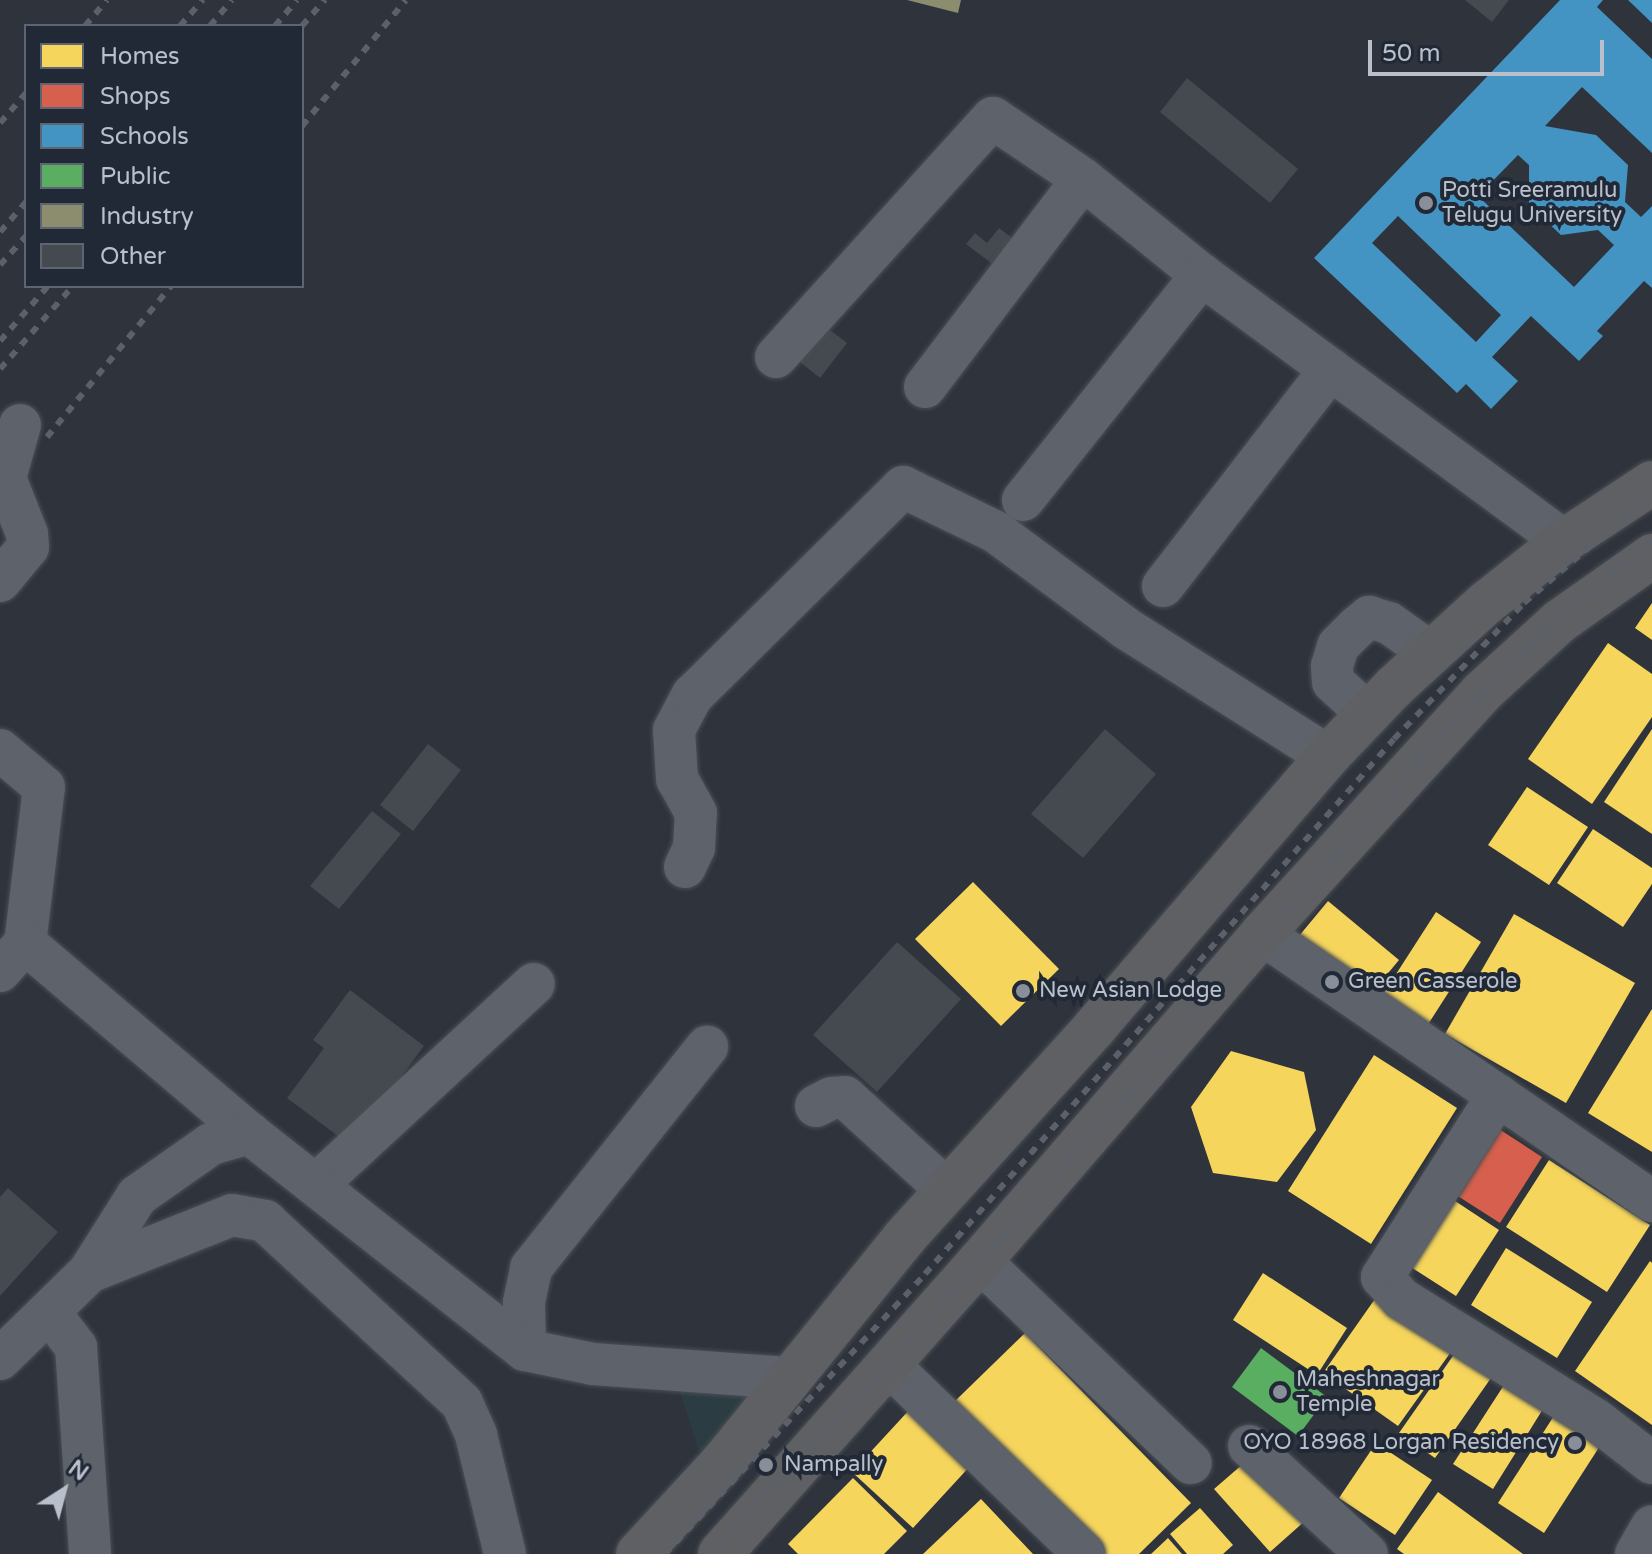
<!DOCTYPE html>
<style>
body{margin:0}
#map{position:relative;width:1652px;height:1554px;overflow:hidden;background:#2e333c;font-family:"Varela Round",sans-serif}
div>[style]{position:absolute}
[style*='--x']{left:calc(var(--x)*1px);top:calc(var(--y)*1px);width:calc(var(--w)*1px);rotate:calc(var(--a)*1deg)}
.green>*{inset:0;background:#2b3d42}
.homes>*{inset:0;background:#f6d55c}
.shops>*{inset:0;background:#d6604d}
.schools>*{inset:0;background:#4393c3}
.public>*{inset:0;background:#5aae61}
.industry>*{inset:0;background:#8c8c6e}
.building>*{inset:0;background:#454950}
.roads{filter:drop-shadow(0 0 2px #4a4e54) drop-shadow(0 0 2px #4a4e54)}
.minor>*{height:42px;margin:-21px;padding:0 21px;transform-origin:21px;border-radius:21px;background:#5e626a}
.highway>*{height:44px;margin:-22px;padding:0 22px;transform-origin:22px;border-radius:22px;background:#5e6063}
.rail>*{height:6px;margin-top:-3px;transform-origin:0;background:repeating-linear-gradient(90deg,#5c6068 0 8px,transparent 0 16px)}
.dots>*{width:22px;height:22px;translate:-50% -50%;box-sizing:border-box;border:4px solid #212937;border-radius:50%}
span{translate:-50% -50%;white-space:nowrap;text-align:center;line-height:1.15;-webkit-text-stroke:8px #212937;paint-order:stroke}
.poi-label{font-size:22px;color:#b9c0cb}
.left{translate:0 -50%;text-align:left}
.right{translate:-100% -50%;text-align:right}
.legend{position:absolute;left:24px;top:24px;width:280px;height:264px;box-sizing:border-box;background:#212937;border:2px solid #5e6572;margin:0;padding:10px 14px;list-style:none;font-size:24px;color:#b9c0cb}
.legend li{display:flex;align-items:center;gap:16px;height:40px}
.legend b{width:40px;border:2px solid #5e6572}
.north{position:absolute;left:24px;top:1450px;width:80px;height:80px;-webkit-text-stroke:6px #212937;paint-order:stroke;rotate:36deg;font-size:22px;font-weight:700;line-height:32px;text-align:center;color:#b9c0cb}
.north::after{content:'';display:block;margin:auto;width:28px;height:36px;background:#b9c0cb;clip-path:polygon(50% 0,100% 100%,50% 72%,0 100%)}
.scale{position:absolute;left:1368px;top:40px;width:236px;height:36px;box-sizing:border-box;border:4px solid #b9c0cb;border-top:0;padding-left:10px;font-size:24px;line-height:28px;white-space:nowrap;color:#b9c0cb;-webkit-text-stroke:6px #212937;paint-order:stroke}
</style>
<div id="map">
<div class="green">
<i style="clip-path:polygon(675px 1375px,795px 1383px,705px 1471px)"></i>
</div>
<div class="homes">
<i style="clip-path:polygon(1652px 603px,1652px 640px,1635px 628px)"></i>
<i style="clip-path:polygon(1608px 643px,1652px 674px,1652px 717px,1592px 804px,1528px 759px)"></i>
<i style="clip-path:polygon(1652px 729px,1652px 834px,1604px 802px)"></i>
<i style="clip-path:polygon(1527px 787px,1588px 827px,1549px 885px,1488px 845px)"></i>
<i style="clip-path:polygon(1593px 829px,1652px 868px,1652px 884px,1623px 927px,1557px 883px)"></i>
<i style="clip-path:polygon(973px 882px,1059px 969px,1001px 1026px,915px 939px)"></i>
<i style="clip-path:polygon(1328px 901px,1399px 960px,1365px 1001px,1294px 942px)"></i>
<i style="clip-path:polygon(1436px 912px,1481px 942px,1425px 1029px,1380px 999px)"></i>
<i style="clip-path:polygon(1514px 914px,1635px 983px,1566px 1103px,1445px 1034px)"></i>
<i style="clip-path:polygon(1652px 1009px,1652px 1152px,1588px 1113px)"></i>
<i style="clip-path:polygon(1231px 1051px,1304px 1072px,1316px 1130px,1277px 1182px,1213px 1173px,1191px 1107px)"></i>
<i style="clip-path:polygon(1374px 1055px,1457px 1108px,1371px 1244px,1288px 1191px)"></i>
<i style="clip-path:polygon(1549px 1160px,1650px 1225px,1607px 1292px,1506px 1227px)"></i>
<i style="clip-path:polygon(1446px 1195px,1499px 1230px,1456px 1296px,1403px 1262px)"></i>
<i style="clip-path:polygon(1506px 1248px,1592px 1302px,1557px 1358px,1471px 1305px)"></i>
<i style="clip-path:polygon(1650px 1261px,1652px 1263px,1652px 1425px,1575px 1371px)"></i>
<i style="clip-path:polygon(1263px 1273px,1347px 1328px,1317px 1375px,1233px 1320px)"></i>
<i style="clip-path:polygon(1377px 1296px,1453px 1349px,1398px 1426px,1323px 1373px)"></i>
<i style="clip-path:polygon(1025px 1333px,1191px 1503px,1139px 1554px,1100px 1554px,953px 1403px)"></i>
<i style="clip-path:polygon(1455px 1353px,1491px 1378px,1435px 1458px,1399px 1433px)"></i>
<i style="clip-path:polygon(1504px 1385px,1543px 1409px,1493px 1489px,1453px 1464px)"></i>
<i style="clip-path:polygon(911px 1408px,972px 1464px,913px 1528px,852px 1472px)"></i>
<i style="clip-path:polygon(1559px 1408px,1605px 1438px,1544px 1533px,1498px 1503px)"></i>
<i style="clip-path:polygon(1376px 1443px,1432px 1480px,1395px 1535px,1339px 1498px)"></i>
<i style="clip-path:polygon(1251px 1457px,1306px 1520px,1270px 1552px,1214px 1489px)"></i>
<i style="clip-path:polygon(853px 1478px,907px 1531px,884px 1554px,798px 1554px,788px 1544px)"></i>
<i style="clip-path:polygon(1438px 1492px,1523px 1554px,1404px 1554px,1397px 1549px)"></i>
<i style="clip-path:polygon(981px 1499px,1033px 1554px,923px 1554px)"></i>
<i style="clip-path:polygon(1200px 1508px,1233px 1545px,1223px 1554px,1187px 1554px,1170px 1534px)"></i>
<i style="clip-path:polygon(1168px 1538px,1182px 1554px,1151px 1554px)"></i>
</div>
<div class="shops">
<i style="clip-path:polygon(1496px 1127px,1542px 1157px,1500px 1223px,1453px 1193px)"></i>
</div>
<div class="schools">
<i style="clip-path:polygon(evenodd,1560px 0,1603px 0,1597px 7px,1652px 59px,1652px 153px,1582px 87px,1545px 126px,1596px 135px,1628px 165px,1625px 202px,1641px 217px,1652px 206px,1652px 288px,1644px 281px,1597px 331px,1603px 336px,1579px 361px,1531px 316px,1492px 357px,1518px 381px,1491px 409px,1466px 384px,1457px 393px,1314px 258px,1560px 0,1518px 155px,1529px 165px,1529px 205px,1561px 235px,1598px 230px,1614px 245px,1574px 287px,1478px 196px,1518px 155px,1560px 0,1398px 216px,1501px 315px,1476px 342px,1372px 243px,1398px 216px)"></i>
<i style="clip-path:polygon(1628px 0,1652px 0,1652px 23px)"></i>
</div>
<div class="public">
<i style="clip-path:polygon(1261px 1348px,1327px 1397px,1298px 1436px,1232px 1387px)"></i>
</div>
<div class="industry">
<i style="clip-path:polygon(907px 0,961px 0,958px 13px)"></i>
</div>
<div class="building">
<i style="clip-path:polygon(1465px 0,1509px 0,1492px 22px)"></i>
<i style="clip-path:polygon(1187px 78px,1298px 169px,1270px 203px,1160px 112px)"></i>
<i style="clip-path:polygon(999px 228px,1015px 240px,995px 266px,966px 244px,975px 233px,987px 243px)"></i>
<i style="clip-path:polygon(817px 320px,847px 343px,820px 378px,790px 354px)"></i>
<i style="clip-path:polygon(1105px 729px,1156px 774px,1083px 858px,1031px 814px)"></i>
<i style="clip-path:polygon(428px 744px,461px 770px,413px 831px,380px 805px)"></i>
<i style="clip-path:polygon(372px 811px,401px 834px,339px 909px,310px 886px)"></i>
<i style="clip-path:polygon(897px 942px,961px 999px,877px 1092px,813px 1035px)"></i>
<i style="clip-path:polygon(350px 990px,424px 1046px,350px 1145px,287px 1098px,324px 1048px,313px 1040px)"></i>
<i style="clip-path:polygon(8px 1188px,58px 1232px,0 1296px,0 1197px)"></i>
</div>
<div class="roads">
<div class="minor">
<i style="--x:776;--y:357;--w:323;--a:-47.8"></i>
<i style="--x:993;--y:118;--w:109;--a:34.1"></i>
<i style="--x:1083;--y:179;--w:153;--a:38.9"></i>
<i style="--x:1202;--y:275;--w:449;--a:36.3"></i>
<i style="--x:925;--y:387;--w:261;--a:-52.8"></i>
<i style="--x:1023;--y:500;--w:288;--a:-51.5"></i>
<i style="--x:0;--y:581;--w:44;--a:-50.5"></i>
<i style="--x:28;--y:547;--w:13;--a:-94"></i>
<i style="--x:27;--y:534;--w:60;--a:-111.4"></i>
<i style="--x:5;--y:478;--w:55;--a:-74.2"></i>
<i style="--x:1163;--y:586;--w:274;--a:-52.3"></i>
<i style="--x:1368;--y:714;--w:47;--a:-137.6"></i>
<i style="--x:1333;--y:682;--w:16;--a:-94"></i>
<i style="--x:1332;--y:666;--w:21;--a:-73"></i>
<i style="--x:1338;--y:646;--w:27;--a:-45"></i>
<i style="--x:1357;--y:627;--w:16;--a:-40"></i>
<i style="--x:1369;--y:617;--w:21;--a:17"></i>
<i style="--x:1389;--y:623;--w:52;--a:35.5"></i>
<i style="--x:0;--y:750;--w:57;--a:40.1"></i>
<i style="--x:44;--y:787;--w:157;--a:96.9"></i>
<i style="--x:25;--y:943;--w:294;--a:40.3"></i>
<i style="--x:685;--y:867;--w:21;--a:-65"></i>
<i style="--x:694;--y:848;--w:35;--a:-87"></i>
<i style="--x:696;--y:813;--w:39;--a:-119"></i>
<i style="--x:677;--y:779;--w:49;--a:-93.5"></i>
<i style="--x:674;--y:730;--w:40;--a:-62"></i>
<i style="--x:693;--y:695;--w:296;--a:-44.7"></i>
<i style="--x:903;--y:487;--w:103;--a:25.8"></i>
<i style="--x:996;--y:532;--w:163;--a:36.5"></i>
<i style="--x:1127;--y:629;--w:238;--a:32.3"></i>
<i style="--x:1262;--y:934;--w:473;--a:34.4"></i>
<i style="--x:0;--y:971;--w:38;--a:-48"></i>
<i style="--x:1498;--y:1095;--w:216;--a:122.5"></i>
<i style="--x:1382;--y:1277;--w:30;--a:48"></i>
<i style="--x:1402;--y:1299;--w:227;--a:31.9"></i>
<i style="--x:1595;--y:1419;--w:72;--a:37.7"></i>
<i style="--x:816;--y:1106;--w:18;--a:-27"></i>
<i style="--x:832;--y:1098;--w:13;--a:-4"></i>
<i style="--x:845;--y:1097;--w:138;--a:42.4"></i>
<i style="--x:317;--y:1184;--w:295;--a:-42.7"></i>
<i style="--x:980;--y:1261;--w:292;--a:43.8"></i>
<i style="--x:89;--y:1272;--w:154;--a:-21.7"></i>
<i style="--x:232;--y:1215;--w:34;--a:10"></i>
<i style="--x:265;--y:1221;--w:268;--a:42.7"></i>
<i style="--x:462;--y:1403;--w:35;--a:66"></i>
<i style="--x:476;--y:1435;--w:122;--a:76.3"></i>
<i style="--x:50;--y:1313;--w:43;--a:52.6"></i>
<i style="--x:76;--y:1347;--w:207;--a:86.1"></i>
<i style="--x:525;--y:1350;--w:48;--a:-91.2"></i>
<i style="--x:524;--y:1302;--w:35;--a:-78"></i>
<i style="--x:531;--y:1268;--w:283;--a:-51.5"></i>
<i style="--x:0;--y:1359;--w:124;--a:-44.3"></i>
<i style="--x:89;--y:1272;--w:90;--a:-57.7"></i>
<i style="--x:137;--y:1196;--w:90;--a:-35.1"></i>
<i style="--x:211;--y:1144;--w:40;--a:-16"></i>
<i style="--x:249;--y:1133;--w:351;--a:38.2"></i>
<i style="--x:525;--y:1350;--w:69;--a:11.6"></i>
<i style="--x:593;--y:1364;--w:195;--a:4.1"></i>
<i style="--x:888;--y:1364;--w:273;--a:44.1"></i>
<i style="--x:1249;--y:1446;--w:160;--a:42.5"></i>
<i style="--x:1636;--y:1554;--w:32;--a:-60"></i>
</div>
<div class="highway">
<i style="--x:638;--y:1554;--w:124;--a:-47.3"></i>
<i style="--x:722;--y:1463;--w:289;--a:-51"></i>
<i style="--x:904;--y:1238;--w:285;--a:-47.8"></i>
<i style="--x:1095;--y:1027;--w:357;--a:-49.3"></i>
<i style="--x:1328;--y:756;--w:97;--a:-46.3"></i>
<i style="--x:1395;--y:686;--w:123;--a:-42.4"></i>
<i style="--x:1486;--y:603;--w:100;--a:-38.5"></i>
<i style="--x:1564;--y:541;--w:105;--a:-33.4"></i>
<i style="--x:720;--y:1554;--w:392;--a:-48.4"></i>
<i style="--x:980;--y:1261;--w:432;--a:-49.2"></i>
<i style="--x:1262;--y:934;--w:327;--a:-47.7"></i>
<i style="--x:1482;--y:692;--w:105;--a:-42.3"></i>
<i style="--x:1560;--y:621;--w:113;--a:-35.2"></i>
</div>
</div>
<div class="rail">
<i style="--x:85;--y:26;--w:34;--a:-50"></i>
<i style="--x:180;--y:26;--w:35;--a:-49"></i>
<i style="--x:210;--y:26;--w:34;--a:-50"></i>
<i style="--x:275;--y:26;--w:34;--a:-50"></i>
<i style="--x:302;--y:26;--w:35;--a:-49"></i>
<i style="--x:0;--y:123;--w:40;--a:-49"></i>
<i style="--x:302;--y:126;--w:163;--a:-50.5"></i>
<i style="--x:0;--y:232;--w:40;--a:-49"></i>
<i style="--x:0;--y:265;--w:39;--a:-48"></i>
<i style="--x:0;--y:341;--w:73;--a:-48.9"></i>
<i style="--x:0;--y:369;--w:111;--a:-48.7"></i>
<i style="--x:47;--y:437;--w:195;--a:-50.6"></i>
<i style="--x:665;--y:1554;--w:382;--a:-47.1"></i>
<i style="--x:925;--y:1274;--w:711;--a:-48.76"></i>
<i style="--x:1394;--y:739;--w:188;--a:-46.3"></i>
<i style="--x:1524;--y:603;--w:132;--a:-40.7"></i>
<i style="--x:1624;--y:517;--w:32;--a:-30"></i>
<i style="--x:709;--y:1554;--w:352;--a:-46.8"></i>
<i style="--x:950;--y:1297;--w:711;--a:-48.76"></i>
<i style="--x:1419;--y:762;--w:187;--a:-46.3"></i>
<i style="--x:1548;--y:627;--w:135;--a:-39.6"></i>
</div>
<div class="dots">
<i style="left:1426px;top:203px;background:#888f99"></i>
<i style="left:1332px;top:982px;background:#888f99"></i>
<i style="left:1023px;top:991px;background:#888f99"></i>
<i style="left:1280px;top:1392px;background:#888f99"></i>
<i style="left:1575px;top:1443px;background:#888f99"></i>
<i style="left:766px;top:1465px;background:#888f99"></i>
</div>
<div class="poi-label">
<span class="left" style="left:1442px;top:203px">Potti Sreeramulu<br>Telugu University</span>
<span class="left" style="left:1348px;top:982px">Green Casserole</span>
<span class="left" style="left:1039px;top:991px">New Asian Lodge</span>
<span class="left" style="left:1296px;top:1392px">Maheshnagar<br>Temple</span>
<span class="right" style="left:1559px;top:1443px">OYO 18968 Lorgan Residency</span>
<span class="left" style="left:784px;top:1465px">Nampally</span>
</div>
<ul class="legend">
<li><b style="height:22px;background:#f6d55c"></b>Homes</li>
<li><b style="height:22px;background:#d6604d"></b>Shops</li>
<li><b style="height:22px;background:#4393c3"></b>Schools</li>
<li><b style="height:22px;background:#5aae61"></b>Public</li>
<li><b style="height:22px;background:#8c8c6e"></b>Industry</li>
<li><b style="height:22px;background:#454950"></b>Other</li>
</ul>
<div class="north">N</div>
<div class="scale">50 m</div>
</div>
